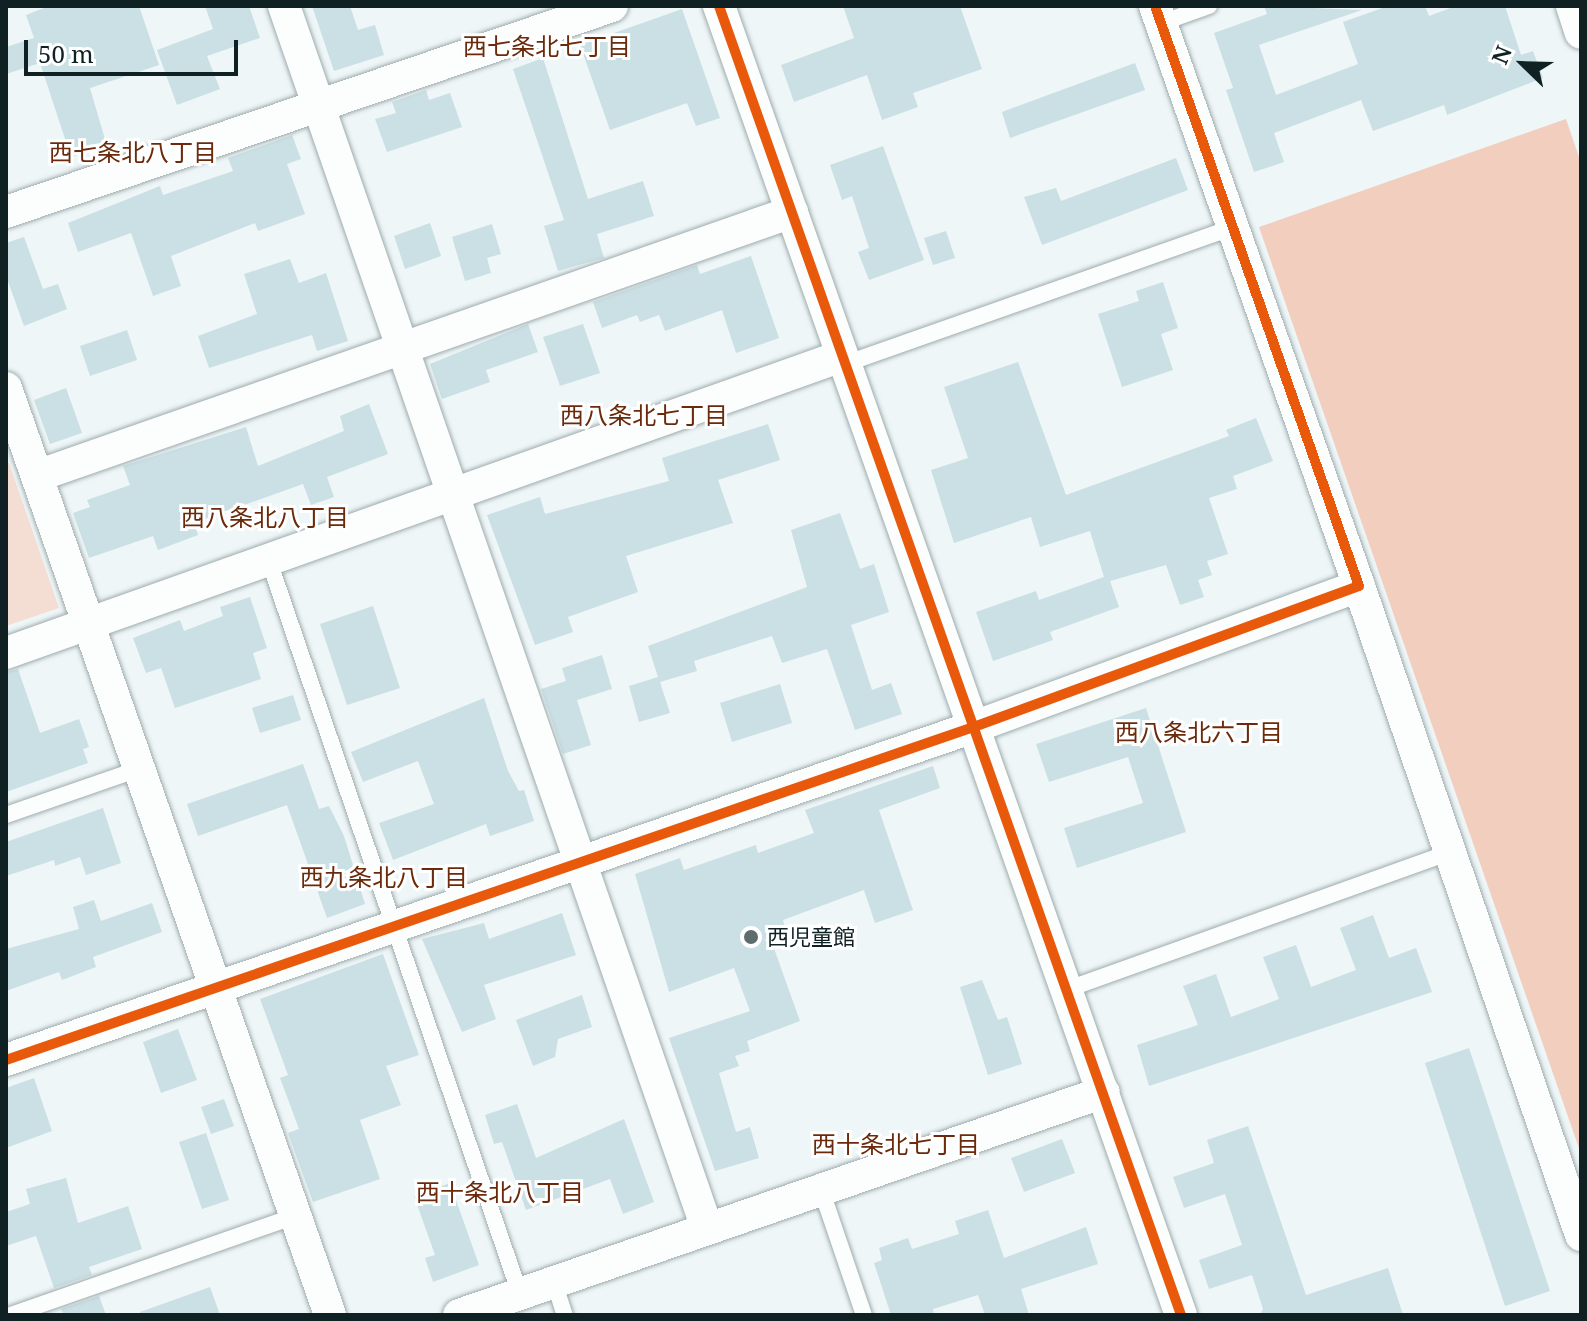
<!DOCTYPE html>
<meta charset="utf-8">
<style>
body{margin:0}
#map{position:relative;width:1587px;height:1321px;overflow:hidden;background:#eef6f8;font-family:"Noto Serif","Noto Sans JP",serif}
div>[style]{position:absolute}
[style*='--x']{left:calc(var(--x)*1px);top:calc(var(--y)*1px);width:calc(var(--w)*1px);rotate:calc(var(--a)*1deg)}
.green>*{inset:0;background:#f4ddd3}
.forest>*{inset:0;background:#f1cebe}
.building>*{inset:0;background:#cae0e4}
.roads{filter:drop-shadow(0 0 2px #9fabad) drop-shadow(0 0 2px #9fabad)}
.service>*{height:16px;margin:-8px;padding:0 8px;transform-origin:8px;border-radius:8px;background:#fcfefe}
.minor>*{height:32px;margin:-16px;padding:0 16px;transform-origin:16px;border-radius:16px;background:#fcfefe}
.cycleway>*{height:10px;margin:-5px;padding:0 5px;transform-origin:5px;border-radius:5px;background:#e8590c}
.dots>*{width:22px;height:22px;translate:-50% -50%;box-sizing:border-box;border:4px solid #fff;border-radius:50%}
span{translate:-50% -50%;white-space:nowrap;text-align:center;line-height:1.15;-webkit-text-stroke:6px #fff;paint-order:stroke}
.poi-label{font-size:22px;color:#102124}
.left{translate:0 -50%;text-align:left}
.neighbourhood-label{font-size:24px;color:#6a2a0b}
.frame{position:absolute;inset:0;border:8px solid #102124;pointer-events:none}
.north{position:absolute;left:1483px;top:24px;width:80px;height:80px;-webkit-text-stroke:6px #fff;paint-order:stroke;rotate:293deg;font-size:22px;font-weight:700;line-height:32px;text-align:center;color:#102124}
.north::after{content:'';display:block;margin:auto;width:28px;height:36px;background:#102124;clip-path:polygon(50% 0,100% 100%,50% 72%,0 100%)}
.scale{position:absolute;left:24px;top:40px;width:214px;height:36px;box-sizing:border-box;border:4px solid #102124;border-top:0;padding-left:10px;font-size:24px;line-height:28px;white-space:nowrap;color:#102124;-webkit-text-stroke:6px #fff;paint-order:stroke}
</style>
<div id="map">
<div class="green">
<i style="clip-path:polygon(9px 463px,59px 608px,6px 626px,6px 464px)"></i>
</div>
<div class="forest">
<i style="clip-path:polygon(1566px 119px,1581px 163px,1581px 1154px,1259px 227px)"></i>
</div>
<div class="building">
<i style="clip-path:polygon(49px 6px,139px 6px,159px 65px,90px 88px,107px 146px,71px 157px,40px 63px,6px 74px,6px 47px,34px 38px,26px 15px)"></i>
<i style="clip-path:polygon(205px 6px,249px 6px,260px 38px,207px 56px,220px 89px,177px 105px,157px 50px,213px 29px)"></i>
<i style="clip-path:polygon(312px 6px,350px 6px,358px 30px,375px 25px,384px 55px,334px 71px)"></i>
<i style="clip-path:polygon(843px 6px,960px 6px,982px 69px,913px 93px,918px 107px,882px 120px,867px 75px,794px 102px,781px 65px,854px 38px)"></i>
<i style="clip-path:polygon(1264px 6px,1362px 10px,1259px 45px,1276px 95px,1358px 64px,1343px 22px,1388px 6px,1425px 6px,1429px 16px,1456px 6px,1505px 6px,1521px 55px,1533px 51px,1543px 78px,1447px 115px,1444px 105px,1373px 131px,1361px 100px,1274px 133px,1284px 162px,1254px 172px,1226px 90px,1233px 88px,1214px 33px,1267px 14px)"></i>
<i style="clip-path:polygon(682px 9px,720px 118px,696px 126px,687px 103px,610px 130px,580px 45px)"></i>
<i style="clip-path:polygon(543px 58px,588px 199px,643px 181px,654px 216px,597px 234px,604px 258px,558px 271px,544px 226px,564px 220px,513px 69px)"></i>
<i style="clip-path:polygon(1135px 63px,1145px 90px,1010px 138px,1002px 112px)"></i>
<i style="clip-path:polygon(426px 90px,429px 100px,450px 93px,462px 127px,387px 152px,375px 119px,396px 113px,392px 102px)"></i>
<i style="clip-path:polygon(292px 135px,301px 159px,287px 164px,305px 214px,258px 231px,255px 223px,171px 256px,181px 286px,153px 296px,131px 233px,78px 252px,68px 223px,160px 186px,163px 195px,233px 171px,228px 158px)"></i>
<i style="clip-path:polygon(883px 146px,924px 260px,869px 280px,858px 252px,869px 248px,852px 196px,842px 200px,830px 165px)"></i>
<i style="clip-path:polygon(1176px 158px,1188px 190px,1042px 245px,1024px 197px,1056px 188px,1061px 201px)"></i>
<i style="clip-path:polygon(430px 223px,441px 256px,405px 269px,394px 236px)"></i>
<i style="clip-path:polygon(492px 224px,501px 254px,487px 258px,491px 273px,465px 281px,452px 237px)"></i>
<i style="clip-path:polygon(946px 231px,955px 258px,933px 265px,924px 238px)"></i>
<i style="clip-path:polygon(24px 237px,43px 289px,58px 284px,67px 309px,24px 326px,6px 276px,6px 243px)"></i>
<i style="clip-path:polygon(751px 256px,779px 338px,736px 353px,722px 310px,665px 331px,659px 315px,640px 322px,637px 315px,602px 328px,593px 302px,697px 265px,700px 274px)"></i>
<i style="clip-path:polygon(290px 259px,299px 283px,326px 273px,348px 341px,317px 351px,312px 335px,209px 368px,198px 336px,257px 314px,244px 274px)"></i>
<i style="clip-path:polygon(1163px 282px,1178px 328px,1161px 334px,1173px 370px,1122px 387px,1098px 314px,1139px 301px,1136px 291px)"></i>
<i style="clip-path:polygon(528px 324px,538px 352px,486px 370px,490px 382px,442px 399px,430px 364px)"></i>
<i style="clip-path:polygon(583px 324px,600px 373px,560px 386px,543px 337px)"></i>
<i style="clip-path:polygon(127px 330px,137px 360px,90px 376px,80px 346px)"></i>
<i style="clip-path:polygon(1018px 362px,1066px 495px,1229px 436px,1226px 430px,1256px 418px,1273px 461px,1233px 476px,1237px 489px,1209px 498px,1228px 554px,1207px 561px,1212px 575px,1198px 580px,1204px 597px,1180px 605px,1166px 565px,1110px 581px,1119px 607px,1050px 632px,1053px 640px,993px 661px,976px 612px,1036px 591px,1039px 600px,1104px 577px,1090px 531px,1040px 547px,1031px 517px,954px 543px,931px 470px,968px 458px,944px 387px)"></i>
<i style="clip-path:polygon(66px 388px,82px 433px,50px 444px,34px 400px)"></i>
<i style="clip-path:polygon(369px 404px,388px 454px,327px 477px,334px 497px,311px 505px,303px 484px,194px 523px,198px 535px,158px 550px,153px 536px,89px 558px,73px 513px,90px 507px,87px 500px,130px 485px,123px 466px,246px 427px,258px 466px,344px 431px,340px 416px)"></i>
<i style="clip-path:polygon(768px 424px,780px 460px,718px 480px,733px 523px,626px 556px,638px 592px,568px 617px,573px 632px,535px 645px,487px 515px,540px 497px,545px 514px,669px 481px,662px 458px)"></i>
<i style="clip-path:polygon(840px 513px,860px 569px,874px 564px,889px 612px,851px 625px,872px 690px,891px 683px,902px 714px,855px 730px,827px 649px,782px 663px,772px 636px,694px 661px,697px 671px,660px 682px,670px 713px,639px 722px,629px 686px,658px 677px,648px 646px,807px 587px,791px 530px)"></i>
<i style="clip-path:polygon(250px 597px,267px 648px,253px 653px,261px 679px,175px 708px,161px 668px,146px 673px,133px 638px,180px 620px,184px 631px,223px 616px,220px 607px)"></i>
<i style="clip-path:polygon(373px 606px,400px 688px,347px 705px,320px 624px)"></i>
<i style="clip-path:polygon(602px 655px,612px 689px,577px 700px,591px 745px,563px 754px,541px 689px,566px 681px,562px 668px)"></i>
<i style="clip-path:polygon(18px 669px,40px 733px,79px 719px,89px 747px,83px 749px,88px 763px,6px 792px,6px 672px)"></i>
<i style="clip-path:polygon(780px 684px,792px 723px,732px 742px,720px 703px)"></i>
<i style="clip-path:polygon(293px 695px,301px 720px,260px 733px,252px 708px)"></i>
<i style="clip-path:polygon(484px 698px,508px 771px,519px 791px,524px 790px,534px 821px,490px 836px,486px 824px,393px 860px,379px 823px,434px 804px,418px 761px,363px 782px,351px 752px)"></i>
<i style="clip-path:polygon(1146px 708px,1186px 832px,1077px 868px,1064px 828px,1143px 803px,1128px 757px,1049px 782px,1036px 744px)"></i>
<i style="clip-path:polygon(303px 764px,319px 809px,329px 806px,344px 836px,365px 904px,327px 918px,287px 805px,198px 836px,187px 804px)"></i>
<i style="clip-path:polygon(933px 766px,940px 788px,879px 810px,913px 910px,875px 923px,864px 890px,783px 920px,787px 934px,771px 940px,800px 1021px,747px 1041px,750px 1051px,735px 1056px,739px 1066px,719px 1073px,736px 1132px,750px 1127px,759px 1158px,715px 1171px,669px 1038px,750px 1011px,734px 968px,669px 992px,635px 874px,680px 858px,684px 870px,756px 845px,758px 853px,814px 833px,805px 810px)"></i>
<i style="clip-path:polygon(103px 808px,121px 863px,86px 875px,80px 857px,55px 866px,54px 860px,6px 876px,6px 842px)"></i>
<i style="clip-path:polygon(94px 900px,101px 921px,152px 903px,162px 932px,93px 957px,96px 967px,62px 980px,59px 972px,6px 991px,6px 949px,79px 929px,73px 907px)"></i>
<i style="clip-path:polygon(562px 913px,576px 955px,484px 985px,496px 1019px,462px 1032px,422px 939px,484px 923px,489px 939px)"></i>
<i style="clip-path:polygon(1373px 915px,1389px 958px,1416px 948px,1432px 992px,1149px 1086px,1137px 1045px,1198px 1025px,1183px 986px,1216px 974px,1231px 1017px,1279px 999px,1263px 957px,1296px 945px,1311px 987px,1356px 970px,1340px 928px)"></i>
<i style="clip-path:polygon(383px 954px,419px 1055px,386px 1066px,401px 1105px,360px 1120px,380px 1179px,313px 1202px,288px 1133px,299px 1129px,280px 1078px,288px 1075px,260px 999px)"></i>
<i style="clip-path:polygon(982px 980px,998px 1020px,1007px 1017px,1022px 1064px,988px 1075px,960px 987px)"></i>
<i style="clip-path:polygon(582px 995px,592px 1027px,558px 1039px,555px 1057px,533px 1066px,516px 1020px)"></i>
<i style="clip-path:polygon(178px 1029px,197px 1080px,161px 1093px,143px 1042px)"></i>
<i style="clip-path:polygon(1469px 1048px,1550px 1291px,1505px 1306px,1425px 1063px)"></i>
<i style="clip-path:polygon(34px 1078px,52px 1131px,6px 1148px,6px 1088px)"></i>
<i style="clip-path:polygon(224px 1099px,234px 1126px,211px 1134px,201px 1107px)"></i>
<i style="clip-path:polygon(517px 1104px,536px 1158px,624px 1119px,654px 1202px,623px 1214px,610px 1179px,526px 1210px,502px 1142px,494px 1144px,485px 1115px)"></i>
<i style="clip-path:polygon(1248px 1126px,1306px 1295px,1388px 1268px,1403px 1315px,1260px 1315px,1263px 1309px,1252px 1275px,1209px 1289px,1199px 1260px,1242px 1245px,1225px 1194px,1184px 1208px,1173px 1177px,1214px 1163px,1207px 1140px)"></i>
<i style="clip-path:polygon(206px 1133px,229px 1200px,202px 1209px,179px 1142px)"></i>
<i style="clip-path:polygon(1062px 1139px,1075px 1173px,1024px 1192px,1011px 1158px)"></i>
<i style="clip-path:polygon(66px 1178px,78px 1223px,128px 1206px,142px 1249px,89px 1267px,92px 1275px,54px 1288px,36px 1236px,6px 1246px,6px 1212px,30px 1204px,26px 1189px)"></i>
<i style="clip-path:polygon(450px 1183px,479px 1265px,433px 1282px,425px 1258px,435px 1255px,414px 1196px)"></i>
<i style="clip-path:polygon(988px 1210px,1004px 1258px,1086px 1227px,1098px 1264px,1021px 1289px,1029px 1315px,985px 1315px,978px 1295px,933px 1309px,934px 1315px,891px 1315px,874px 1263px,882px 1260px,879px 1248px,908px 1238px,912px 1249px,959px 1234px,955px 1221px)"></i>
<i style="clip-path:polygon(210px 1287px,220px 1315px,141px 1315px,140px 1312px)"></i>
<i style="clip-path:polygon(99px 1296px,106px 1315px,64px 1315px,61px 1309px)"></i>
</div>
<div class="roads">
<div class="service">
<i style="--x:1161;--y:23;--w:51;--a:-19.5"></i>
<i style="--x:845;--y:364;--w:411;--a:-19.4"></i>
<i style="--x:269;--y:561;--w:775;--a:71.1"></i>
<i style="--x:6;--y:815;--w:141;--a:-19.1"></i>
<i style="--x:1068;--y:989;--w:406;--a:-19.7"></i>
<i style="--x:821;--y:1189;--w:133;--a:71.2"></i>
<i style="--x:554;--y:1282;--w:35;--a:72"></i>
<i style="--x:11;--y:1315;--w:301;--a:-19.2"></i>
</div>
<div class="minor">
<i style="--x:284;--y:6;--w:1293;--a:70.91"></i>
<i style="--x:719;--y:6;--w:1388;--a:70.56"></i>
<i style="--x:1572;--y:6;--w:28;--a:72"></i>
<i style="--x:6;--y:212;--w:640;--a:-18.77"></i>
<i style="--x:6;--y:388;--w:982;--a:70.73"></i>
<i style="--x:37;--y:476;--w:800;--a:-19.27"></i>
<i style="--x:1359;--y:586;--w:686;--a:71.12"></i>
<i style="--x:6;--y:653;--w:887;--a:-19.56"></i>
<i style="--x:6;--y:1060;--w:1021;--a:-18.99"></i>
<i style="--x:971;--y:728;--w:413;--a:-20.1"></i>
<i style="--x:1359;--y:586;--w:615;--a:-109.38"></i>
<i style="--x:459;--y:1315;--w:682;--a:-19.07"></i>
</div>
</div>
<div class="cycleway">
<i style="--x:719;--y:6;--w:1388;--a:70.56"></i>
<i style="--x:6;--y:1060;--w:1021;--a:-18.99"></i>
<i style="--x:971;--y:728;--w:413;--a:-20.1"></i>
<i style="--x:1359;--y:586;--w:615;--a:-109.38"></i>
</div>
<div class="dots">
<i style="left:751px;top:937px;background:#5e6c6e"></i>
</div>
<div class="poi-label">
<span class="left" style="left:767px;top:937px">西児童館</span>
</div>
<div class="neighbourhood-label">
<span style="left:547px;top:46px">西七条北七丁目</span>
<span style="left:133px;top:152px">西七条北八丁目</span>
<span style="left:644px;top:415px">西八条北七丁目</span>
<span style="left:265px;top:517px">西八条北八丁目</span>
<span style="left:1199px;top:732px">西八条北六丁目</span>
<span style="left:384px;top:877px">西九条北八丁目</span>
<span style="left:896px;top:1144px">西十条北七丁目</span>
<span style="left:500px;top:1192px">西十条北八丁目</span>
</div>
<div class="frame"></div>
<div class="north">N</div>
<div class="scale">50 m</div>
</div>
